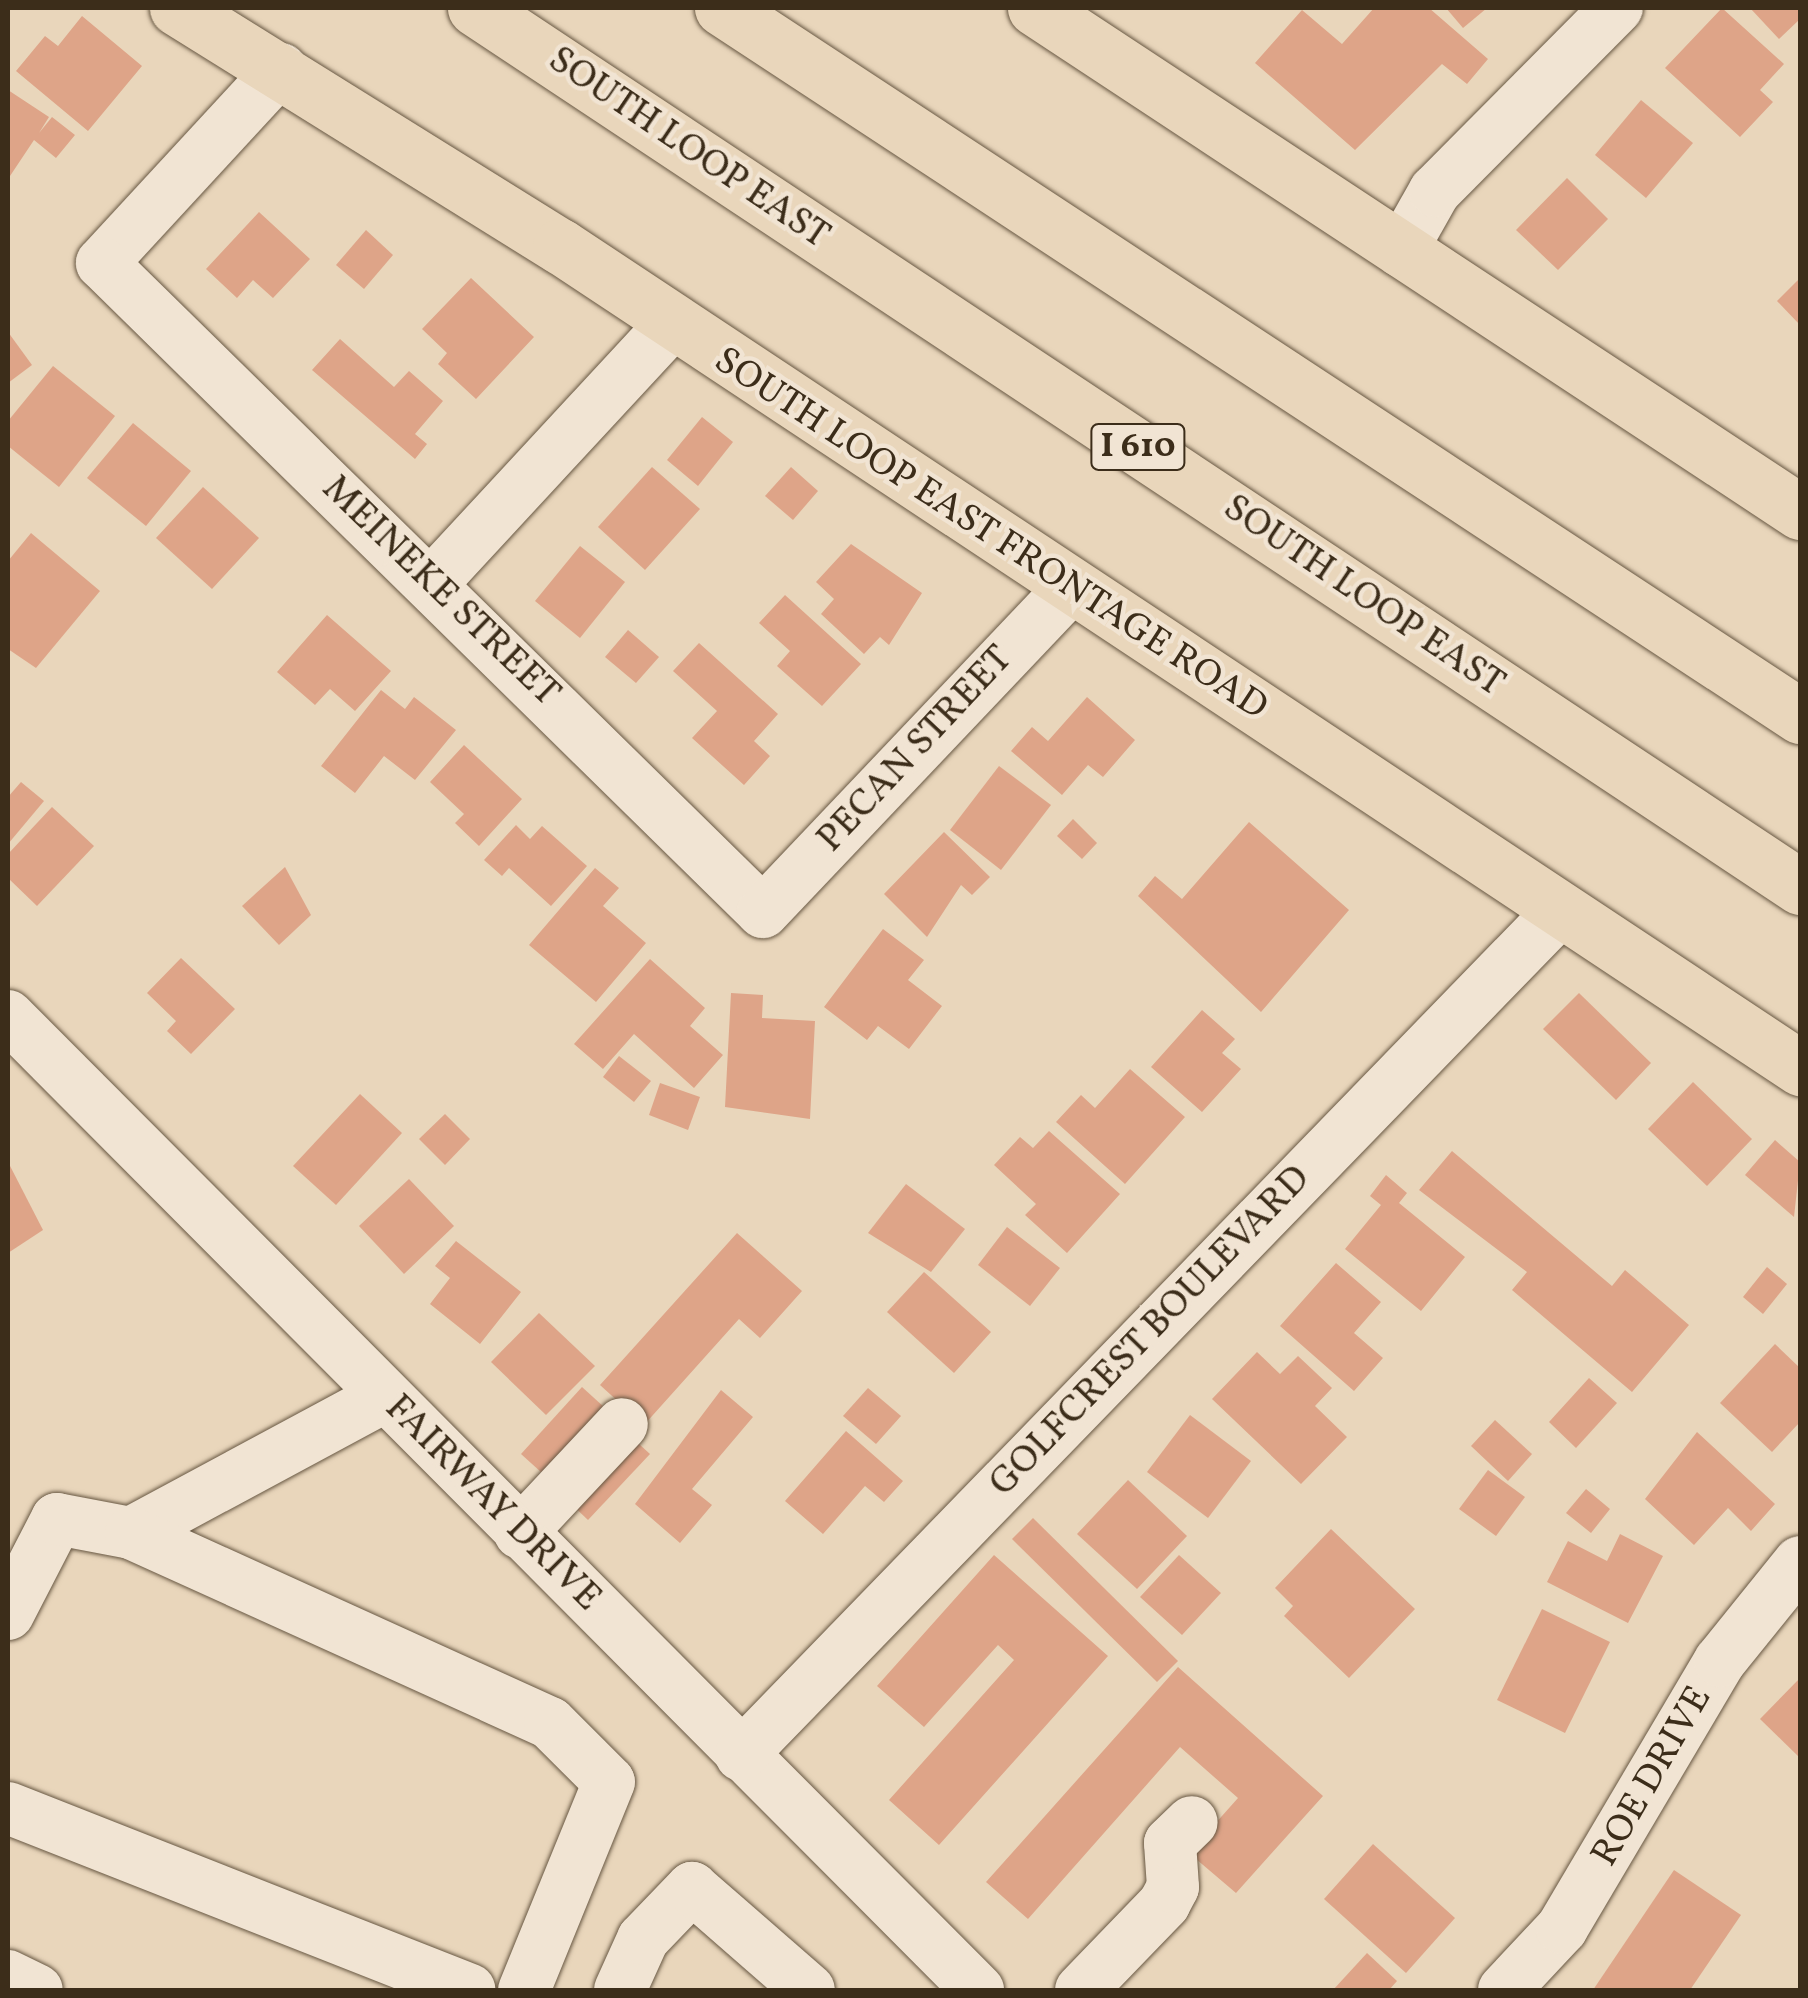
<!DOCTYPE html>
<style>
body{margin:0}
#map{position:relative;width:1808px;height:1998px;overflow:hidden;background:#e9d6bb;font-family:Vollkorn,serif}
div>[style]{position:absolute}
[style*='--x']{left:calc(var(--x)*1px);top:calc(var(--y)*1px);width:calc(var(--w)*1px);rotate:calc(var(--a)*1deg)}
.building>*{inset:0;background:#dea488}
.roads{filter:drop-shadow(0 0 2px #675742) drop-shadow(0 0 2px #675742)}
.minor>*{height:52px;margin:-26px;padding:0 26px;transform-origin:26px;border-radius:26px;background:#f1e4d3}
.major>*{height:55px;margin:-27.5px;padding:0 27.5px;transform-origin:27.5px;border-radius:27.5px;background:#e9d6bb}
.highway>*{height:55px;margin:-27.5px;padding:0 27.5px;transform-origin:27.5px;border-radius:27.5px;background:#e9d6bb}
span{translate:-50% -50%;white-space:nowrap;text-align:center;line-height:1.15;-webkit-text-stroke:9px #f1e4d3;paint-order:stroke}
.shield-label span{padding:2px 8px;background:#f1e4d3;border:2px solid;border-radius:8px;-webkit-text-stroke-width:0}
.shield-label{font-size:35px;color:#3c2d1a;font-weight:700}
.street-label{font-size:38px;color:#3c2d1a}
.frame{position:absolute;inset:0;border:10px solid #3c2d1a;pointer-events:none}
</style>
<div id="map">
<div class="building">
<i style="clip-path:polygon(1374px 8px,1429px 8px,1488px 59px,1467px 84px,1442px 64px,1355px 150px,1255px 63px,1302px 10px,1342px 44px)"></i>
<i style="clip-path:polygon(1446px 8px,1487px 8px,1463px 28px)"></i>
<i style="clip-path:polygon(1722px 8px,1784px 64px,1760px 90px,1773px 102px,1740px 137px,1665px 68px)"></i>
<i style="clip-path:polygon(1750px 8px,1800px 8px,1800px 19px,1779px 39px)"></i>
<i style="clip-path:polygon(82px 16px,142px 66px,88px 131px,16px 71px,45px 36px,58px 46px)"></i>
<i style="clip-path:polygon(8px 90px,49px 117px,39px 133px,52px 117px,75px 135px,56px 158px,34px 140px,8px 179px)"></i>
<i style="clip-path:polygon(1641px 100px,1693px 143px,1646px 198px,1595px 155px)"></i>
<i style="clip-path:polygon(1567px 178px,1608px 219px,1558px 270px,1516px 230px)"></i>
<i style="clip-path:polygon(259px 212px,310px 259px,273px 298px,253px 280px,237px 298px,206px 269px)"></i>
<i style="clip-path:polygon(366px 230px,393px 255px,364px 289px,336px 265px)"></i>
<i style="clip-path:polygon(471px 278px,534px 337px,476px 399px,438px 364px,447px 353px,422px 329px)"></i>
<i style="clip-path:polygon(1800px 278px,1800px 325px,1777px 301px)"></i>
<i style="clip-path:polygon(8px 332px,32px 365px,8px 383px)"></i>
<i style="clip-path:polygon(340px 339px,394px 387px,409px 371px,443px 401px,415px 434px,427px 444px,415px 459px,312px 370px)"></i>
<i style="clip-path:polygon(53px 366px,115px 416px,59px 487px,8px 446px,8px 421px)"></i>
<i style="clip-path:polygon(702px 417px,733px 442px,698px 486px,667px 460px)"></i>
<i style="clip-path:polygon(133px 423px,191px 471px,146px 526px,87px 478px)"></i>
<i style="clip-path:polygon(652px 467px,700px 509px,645px 570px,598px 527px)"></i>
<i style="clip-path:polygon(791px 467px,818px 491px,793px 520px,765px 496px)"></i>
<i style="clip-path:polygon(203px 487px,259px 538px,212px 589px,156px 538px)"></i>
<i style="clip-path:polygon(31px 533px,100px 591px,36px 668px,8px 649px,8px 561px)"></i>
<i style="clip-path:polygon(851px 544px,922px 593px,889px 645px,880px 637px,864px 654px,821px 614px,834px 599px,816px 582px)"></i>
<i style="clip-path:polygon(580px 546px,625px 582px,580px 638px,535px 601px)"></i>
<i style="clip-path:polygon(785px 595px,861px 664px,822px 706px,777px 666px,790px 651px,759px 623px)"></i>
<i style="clip-path:polygon(327px 615px,391px 671px,355px 711px,330px 689px,315px 705px,277px 672px)"></i>
<i style="clip-path:polygon(628px 630px,659px 657px,636px 683px,605px 657px)"></i>
<i style="clip-path:polygon(699px 643px,778px 714px,754px 741px,770px 756px,744px 785px,692px 738px,717px 711px,673px 671px)"></i>
<i style="clip-path:polygon(381px 690px,405px 709px,414px 697px,456px 730px,415px 780px,384px 756px,355px 793px,321px 766px)"></i>
<i style="clip-path:polygon(1087px 697px,1135px 740px,1103px 777px,1088px 765px,1062px 795px,1011px 751px,1032px 727px,1048px 741px)"></i>
<i style="clip-path:polygon(464px 745px,522px 799px,479px 846px,455px 823px,464px 814px,430px 782px)"></i>
<i style="clip-path:polygon(999px 766px,1051px 805px,1001px 870px,950px 830px)"></i>
<i style="clip-path:polygon(21px 782px,44px 801px,8px 844px,8px 797px)"></i>
<i style="clip-path:polygon(52px 807px,94px 846px,37px 906px,8px 878px,8px 854px)"></i>
<i style="clip-path:polygon(1073px 819px,1097px 843px,1082px 859px,1057px 836px)"></i>
<i style="clip-path:polygon(1249px 822px,1349px 910px,1261px 1012px,1138px 896px,1155px 876px,1182px 899px)"></i>
<i style="clip-path:polygon(516px 825px,530px 839px,542px 826px,587px 866px,551px 906px,509px 868px,502px 876px,484px 860px)"></i>
<i style="clip-path:polygon(944px 832px,990px 877px,972px 895px,961px 885px,927px 937px,884px 894px)"></i>
<i style="clip-path:polygon(285px 867px,311px 915px,279px 945px,242px 906px)"></i>
<i style="clip-path:polygon(595px 868px,619px 888px,603px 906px,646px 943px,596px 1002px,529px 945px)"></i>
<i style="clip-path:polygon(883px 929px,924px 960px,908px 980px,942px 1006px,909px 1049px,878px 1026px,867px 1040px,824px 1007px)"></i>
<i style="clip-path:polygon(181px 958px,235px 1009px,191px 1054px,167px 1031px,176px 1021px,147px 993px)"></i>
<i style="clip-path:polygon(650px 959px,705px 1008px,690px 1026px,723px 1055px,694px 1088px,634px 1034px,603px 1069px,574px 1044px)"></i>
<i style="clip-path:polygon(731px 993px,763px 995px,762px 1018px,815px 1021px,810px 1119px,725px 1107px)"></i>
<i style="clip-path:polygon(1579px 993px,1651px 1063px,1616px 1100px,1543px 1029px)"></i>
<i style="clip-path:polygon(1202px 1010px,1235px 1039px,1222px 1053px,1241px 1069px,1202px 1112px,1151px 1067px)"></i>
<i style="clip-path:polygon(619px 1056px,651px 1081px,634px 1102px,603px 1077px)"></i>
<i style="clip-path:polygon(1130px 1069px,1185px 1117px,1125px 1184px,1056px 1122px,1081px 1095px,1095px 1108px)"></i>
<i style="clip-path:polygon(1693px 1082px,1752px 1139px,1707px 1186px,1648px 1129px)"></i>
<i style="clip-path:polygon(660px 1083px,700px 1097px,688px 1130px,649px 1115px)"></i>
<i style="clip-path:polygon(360px 1094px,402px 1133px,336px 1205px,293px 1166px)"></i>
<i style="clip-path:polygon(445px 1114px,470px 1139px,445px 1165px,419px 1139px)"></i>
<i style="clip-path:polygon(1049px 1131px,1120px 1194px,1067px 1253px,1025px 1215px,1036px 1204px,994px 1165px,1020px 1137px,1033px 1148px)"></i>
<i style="clip-path:polygon(1775px 1140px,1800px 1162px,1794px 1217px,1745px 1175px)"></i>
<i style="clip-path:polygon(1452px 1151px,1612px 1286px,1625px 1270px,1689px 1325px,1632px 1392px,1512px 1290px,1527px 1272px,1419px 1190px)"></i>
<i style="clip-path:polygon(8px 1162px,43px 1230px,8px 1253px)"></i>
<i style="clip-path:polygon(1386px 1175px,1407px 1193px,1399px 1203px,1465px 1257px,1421px 1311px,1345px 1249px,1381px 1205px,1370px 1196px)"></i>
<i style="clip-path:polygon(409px 1179px,454px 1226px,404px 1274px,359px 1226px)"></i>
<i style="clip-path:polygon(906px 1184px,965px 1229px,931px 1272px,868px 1233px)"></i>
<i style="clip-path:polygon(1007px 1227px,1060px 1268px,1030px 1306px,978px 1265px)"></i>
<i style="clip-path:polygon(737px 1233px,802px 1291px,760px 1338px,739px 1319px,644px 1425px,600px 1385px)"></i>
<i style="clip-path:polygon(456px 1241px,521px 1292px,480px 1344px,430px 1304px,450px 1278px,435px 1266px)"></i>
<i style="clip-path:polygon(1336px 1263px,1381px 1302px,1354px 1333px,1383px 1358px,1354px 1391px,1280px 1326px)"></i>
<i style="clip-path:polygon(1767px 1267px,1787px 1284px,1763px 1314px,1743px 1297px)"></i>
<i style="clip-path:polygon(924px 1272px,991px 1332px,954px 1373px,887px 1312px)"></i>
<i style="clip-path:polygon(539px 1313px,595px 1366px,546px 1415px,491px 1362px)"></i>
<i style="clip-path:polygon(1775px 1344px,1800px 1368px,1800px 1422px,1772px 1452px,1720px 1403px)"></i>
<i style="clip-path:polygon(1257px 1352px,1280px 1374px,1298px 1356px,1332px 1388px,1315px 1406px,1347px 1437px,1301px 1484px,1212px 1399px)"></i>
<i style="clip-path:polygon(1589px 1378px,1617px 1403px,1576px 1448px,1549px 1422px)"></i>
<i style="clip-path:polygon(582px 1387px,604px 1407px,542px 1473px,521px 1454px)"></i>
<i style="clip-path:polygon(868px 1388px,901px 1416px,876px 1444px,843px 1416px)"></i>
<i style="clip-path:polygon(721px 1390px,753px 1417px,692px 1489px,712px 1505px,680px 1543px,635px 1504px)"></i>
<i style="clip-path:polygon(1190px 1415px,1251px 1461px,1208px 1518px,1147px 1472px)"></i>
<i style="clip-path:polygon(1495px 1420px,1532px 1454px,1508px 1481px,1471px 1446px)"></i>
<i style="clip-path:polygon(846px 1431px,903px 1481px,884px 1502px,865px 1486px,823px 1534px,785px 1501px)"></i>
<i style="clip-path:polygon(1697px 1432px,1775px 1504px,1751px 1531px,1728px 1508px,1694px 1545px,1645px 1499px)"></i>
<i style="clip-path:polygon(627px 1433px,650px 1454px,588px 1520px,566px 1499px)"></i>
<i style="clip-path:polygon(1488px 1470px,1525px 1497px,1496px 1536px,1459px 1509px)"></i>
<i style="clip-path:polygon(1128px 1480px,1187px 1536px,1137px 1589px,1077px 1534px)"></i>
<i style="clip-path:polygon(1586px 1489px,1610px 1509px,1591px 1533px,1566px 1513px)"></i>
<i style="clip-path:polygon(1033px 1518px,1178px 1661px,1157px 1682px,1012px 1539px)"></i>
<i style="clip-path:polygon(1331px 1529px,1415px 1609px,1349px 1678px,1284px 1616px,1293px 1606px,1275px 1588px)"></i>
<i style="clip-path:polygon(1620px 1534px,1663px 1556px,1628px 1623px,1547px 1582px,1568px 1541px,1607px 1561px)"></i>
<i style="clip-path:polygon(994px 1555px,1108px 1656px,939px 1845px,889px 1800px,1014px 1660px,998px 1645px,924px 1727px,877px 1686px)"></i>
<i style="clip-path:polygon(1179px 1555px,1221px 1593px,1182px 1635px,1140px 1597px)"></i>
<i style="clip-path:polygon(1542px 1609px,1610px 1642px,1565px 1733px,1497px 1700px)"></i>
<i style="clip-path:polygon(1178px 1667px,1323px 1796px,1236px 1893px,1189px 1853px,1238px 1798px,1180px 1747px,1028px 1919px,986px 1882px)"></i>
<i style="clip-path:polygon(1800px 1678px,1800px 1758px,1760px 1719px)"></i>
<i style="clip-path:polygon(1373px 1844px,1455px 1918px,1406px 1973px,1324px 1899px)"></i>
<i style="clip-path:polygon(1674px 1870px,1741px 1915px,1690px 1990px,1593px 1990px)"></i>
<i style="clip-path:polygon(1367px 1953px,1397px 1981px,1389px 1990px,1333px 1990px)"></i>
</div>
<div class="roads">
<div class="minor">
<i style="--x:281;--y:69;--w:264;--a:132.7"></i>
<i style="--x:102;--y:263;--w:926;--a:44.48"></i>
<i style="--x:763;--y:912;--w:445;--a:-46.5"></i>
<i style="--x:1401;--y:251;--w:69;--a:-60.5"></i>
<i style="--x:1435;--y:191;--w:258;--a:-45.2"></i>
<i style="--x:432;--y:583;--w:352;--a:-47.2"></i>
<i style="--x:8;--y:1016;--w:1375;--a:45.12"></i>
<i style="--x:131;--y:1533;--w:289;--a:-28.3"></i>
<i style="--x:520;--y:1533;--w:149;--a:-46.9"></i>
<i style="--x:8;--y:1614;--w:107;--a:-62.7"></i>
<i style="--x:57;--y:1519;--w:75;--a:10.7"></i>
<i style="--x:131;--y:1533;--w:460;--a:24.4"></i>
<i style="--x:550;--y:1723;--w:83;--a:45"></i>
<i style="--x:609;--y:1782;--w:225;--a:112.2"></i>
<i style="--x:741;--y:1755;--w:1177;--a:-45.86"></i>
<i style="--x:8;--y:1808;--w:496;--a:21.5"></i>
<i style="--x:8;--y:1976;--w:32;--a:26"></i>
<i style="--x:620;--y:1990;--w:56;--a:-65.7"></i>
<i style="--x:643;--y:1939;--w:71;--a:-46.1"></i>
<i style="--x:692;--y:1888;--w:155;--a:41.1"></i>
<i style="--x:1081;--y:1990;--w:120;--a:-46"></i>
<i style="--x:1164;--y:1904;--w:19;--a:-62"></i>
<i style="--x:1173;--y:1887;--w:44;--a:-93.9"></i>
<i style="--x:1170;--y:1843;--w:30;--a:-44"></i>
<i style="--x:1504;--y:1990;--w:85;--a:-46.9"></i>
<i style="--x:1562;--y:1928;--w:310;--a:-59.4"></i>
<i style="--x:1720;--y:1661;--w:127;--a:-51.1"></i>
</div>
<div class="major">
<i style="--x:177;--y:8;--w:451;--a:31.9"></i>
<i style="--x:560;--y:246;--w:1488;--a:33.54"></i>
<i style="--x:1035;--y:8;--w:916;--a:33.38"></i>
</div>
<div class="highway">
<i style="--x:475;--y:8;--w:1590;--a:33.56"></i>
<i style="--x:722;--y:8;--w:1290;--a:33.3"></i>
</div>
</div>
<div class="shield-label">
<span style="left:1138px;top:447px">I 610</span>
</div>
<div class="street-label">
<span style="left:688px;top:149px;rotate:34deg">SOUTH LOOP EAST</span>
<span style="left:990px;top:535px;rotate:33deg">SOUTH LOOP EAST FRONTAGE ROAD</span>
<span style="left:440px;top:592px;rotate:44deg">MEINEKE STREET</span>
<span style="left:1363px;top:597px;rotate:34deg">SOUTH LOOP EAST</span>
<span style="left:916px;top:750px;rotate:-47deg">PECAN STREET</span>
<span style="left:1151px;top:1332px;rotate:-46deg">GOLFCREST BOULEVARD</span>
<span style="left:492px;top:1504px;rotate:45deg">FAIRWAY DRIVE</span>
<span style="left:1653px;top:1777px;rotate:-60deg">ROE DRIVE</span>
</div>
<div class="frame"></div>
</div>
